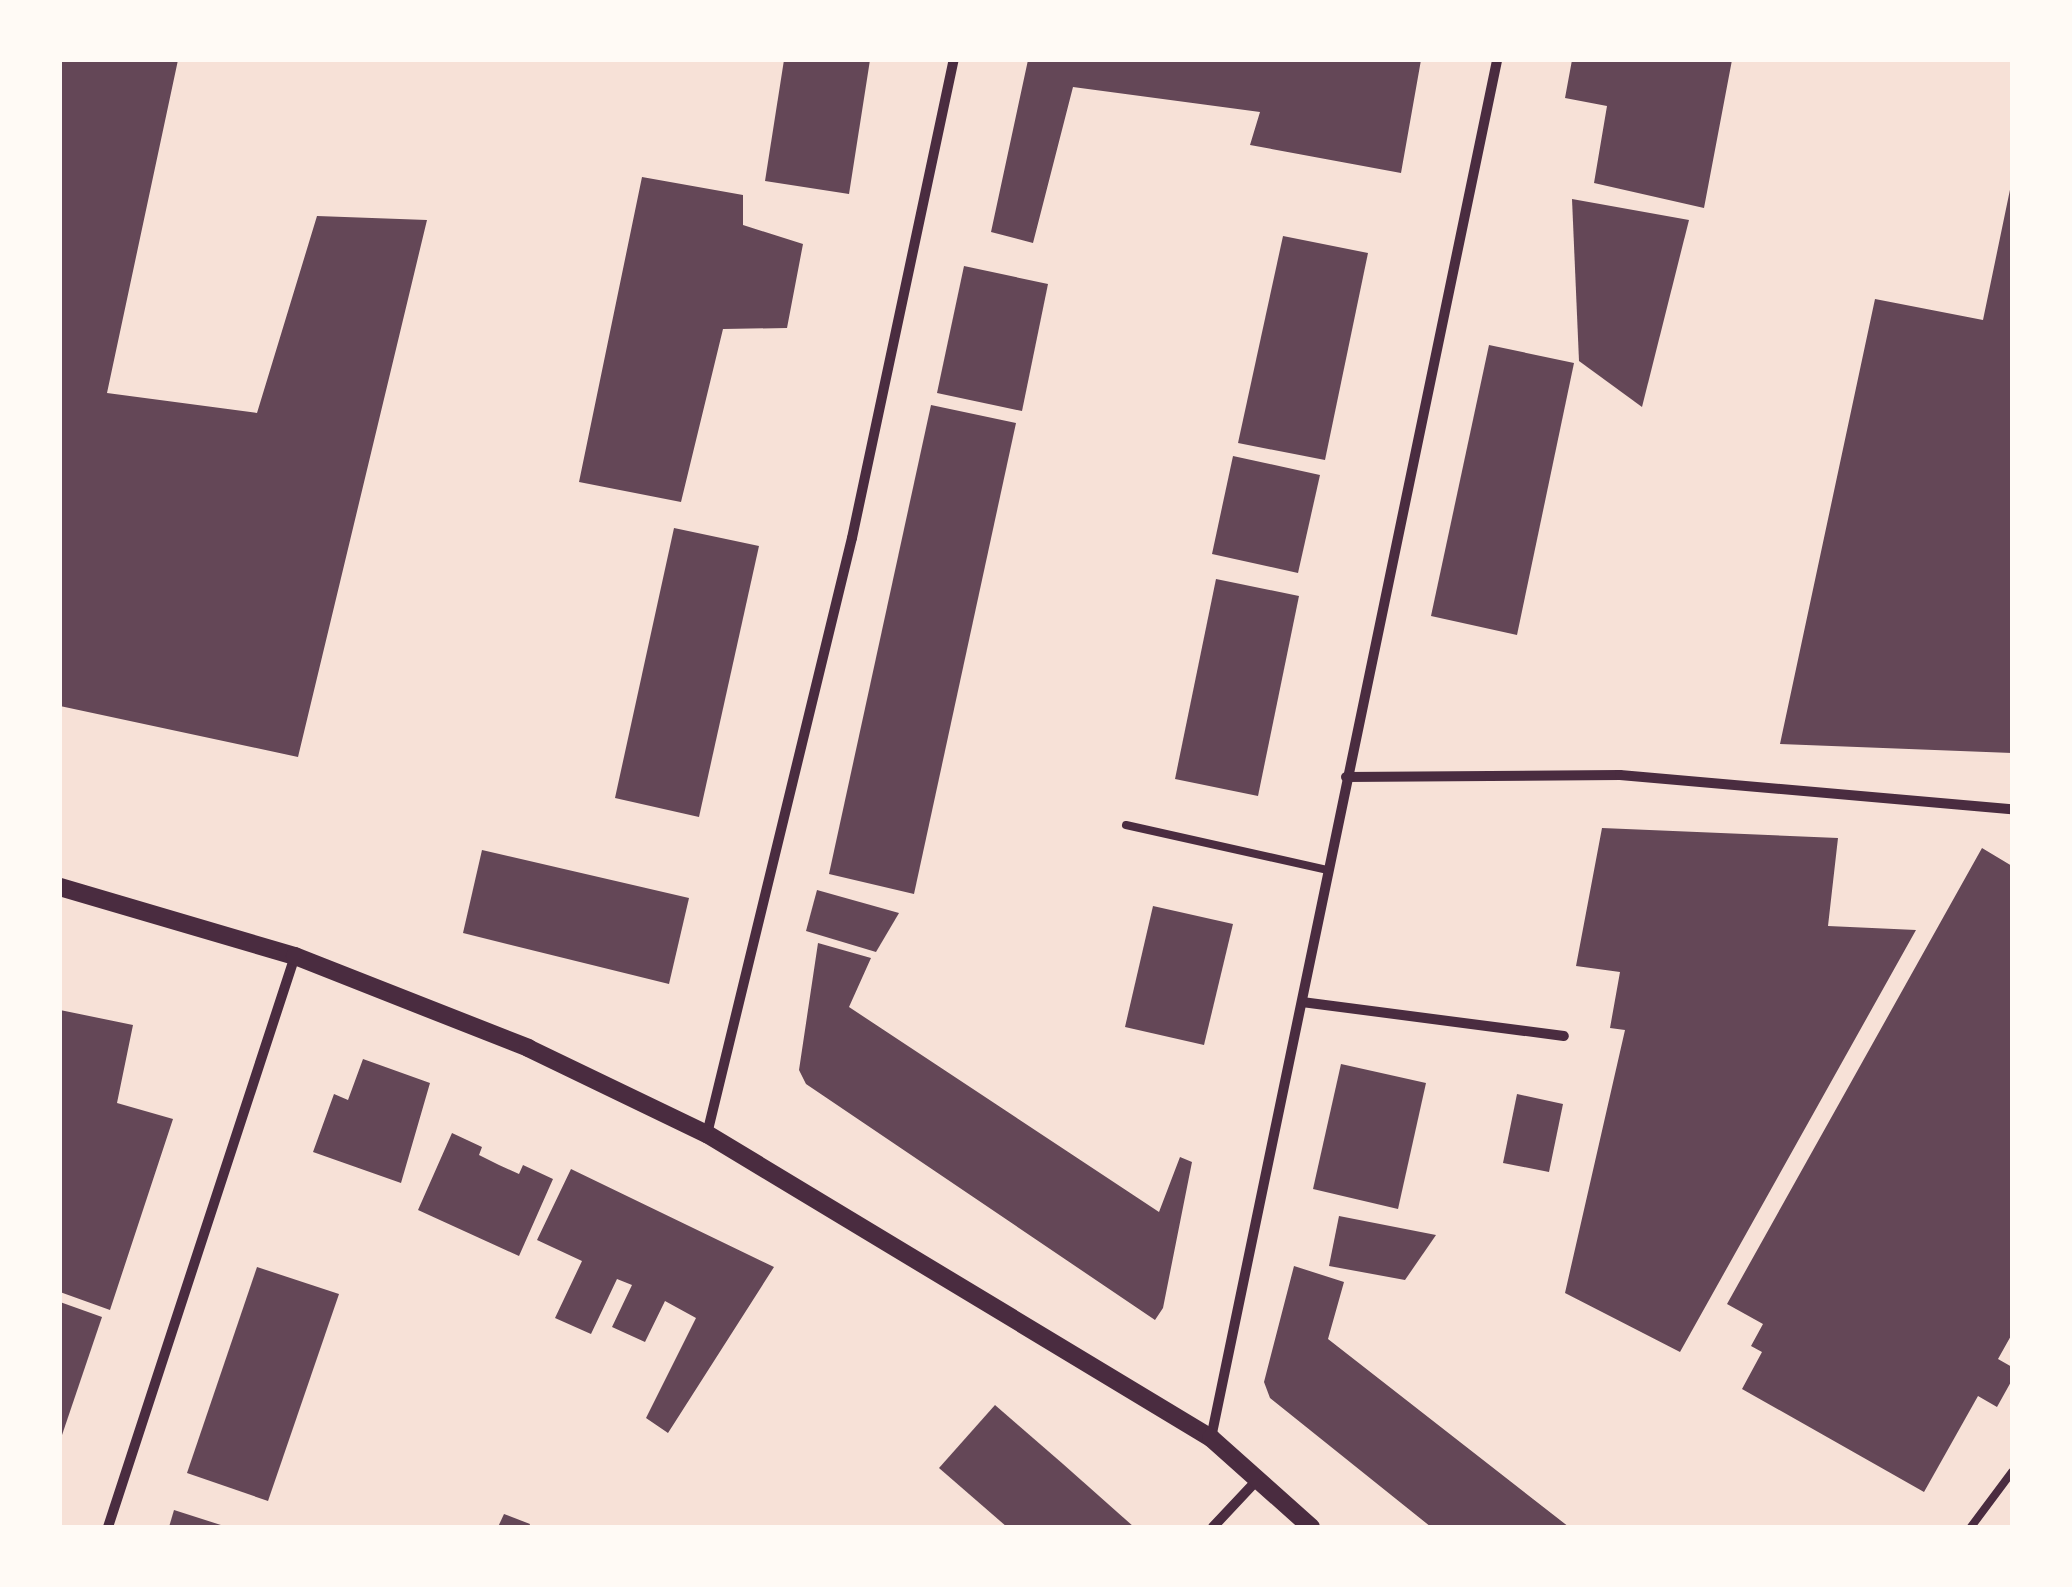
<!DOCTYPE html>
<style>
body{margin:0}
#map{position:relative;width:2072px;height:1587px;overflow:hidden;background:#f7e1d7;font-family:Lato,sans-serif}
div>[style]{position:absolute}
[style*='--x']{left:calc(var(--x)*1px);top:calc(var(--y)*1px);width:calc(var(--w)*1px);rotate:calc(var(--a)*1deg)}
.building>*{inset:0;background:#644757}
.service>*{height:8px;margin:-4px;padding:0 4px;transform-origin:4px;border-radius:4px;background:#4a2c40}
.minor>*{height:10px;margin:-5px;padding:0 5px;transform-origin:5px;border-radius:5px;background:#4a2c40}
.tertiary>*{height:18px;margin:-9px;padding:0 9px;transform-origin:9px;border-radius:9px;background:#4a2c40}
span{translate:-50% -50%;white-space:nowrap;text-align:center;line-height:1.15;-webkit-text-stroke:10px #fffaf5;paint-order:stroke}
.frame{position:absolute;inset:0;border:62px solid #fffaf5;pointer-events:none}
</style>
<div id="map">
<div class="building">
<i style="clip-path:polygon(60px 60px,178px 60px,107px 393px,257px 413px,317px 216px,427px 220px,298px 757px,60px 706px)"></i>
<i style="clip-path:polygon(784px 60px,870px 60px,849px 194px,765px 181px)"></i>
<i style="clip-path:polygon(1028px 60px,1421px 60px,1401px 173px,1250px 145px,1260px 112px,1073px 87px,1033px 243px,991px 232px)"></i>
<i style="clip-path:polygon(1572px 60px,1732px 60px,1704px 208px,1594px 183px,1607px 106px,1565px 98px)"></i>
<i style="clip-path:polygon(642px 177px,743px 195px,743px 225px,803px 244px,787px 328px,723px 329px,681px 502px,579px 482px)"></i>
<i style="clip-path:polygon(2012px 180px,2012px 753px,1780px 744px,1875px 299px,1983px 320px)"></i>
<i style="clip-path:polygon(1572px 199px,1689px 220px,1642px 407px,1579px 361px)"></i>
<i style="clip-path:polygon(1283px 236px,1368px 253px,1325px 460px,1238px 443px)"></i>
<i style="clip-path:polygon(964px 266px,1048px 284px,1022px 411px,937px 393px)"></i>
<i style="clip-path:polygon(1489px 345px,1574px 363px,1517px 635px,1431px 616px)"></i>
<i style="clip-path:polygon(931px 405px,1016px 423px,914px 894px,829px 874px)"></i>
<i style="clip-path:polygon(1233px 456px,1320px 475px,1298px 573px,1212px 554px)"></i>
<i style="clip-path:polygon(674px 528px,759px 546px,699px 817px,615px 798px)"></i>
<i style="clip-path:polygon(1216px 579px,1299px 596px,1258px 796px,1175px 779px)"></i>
<i style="clip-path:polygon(1602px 828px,1838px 838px,1828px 926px,1916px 930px,1680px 1352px,1565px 1293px,1625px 1030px,1610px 1028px,1620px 972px,1576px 966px)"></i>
<i style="clip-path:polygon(1982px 848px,2012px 866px,2012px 1334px,1998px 1359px,2012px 1367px,2012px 1380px,1997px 1407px,1978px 1396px,1924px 1492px,1742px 1389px,1762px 1352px,1751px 1346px,1763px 1324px,1727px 1304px)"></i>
<i style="clip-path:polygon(482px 850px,689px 898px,669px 984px,463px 933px)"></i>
<i style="clip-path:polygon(817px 890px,899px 913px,876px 952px,806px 931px)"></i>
<i style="clip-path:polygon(1153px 906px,1233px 924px,1204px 1045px,1125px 1027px)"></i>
<i style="clip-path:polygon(818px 943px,871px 958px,849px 1007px,1159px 1212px,1180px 1157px,1192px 1162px,1163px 1308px,1155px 1320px,806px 1084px,799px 1070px)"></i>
<i style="clip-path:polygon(60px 1010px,133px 1025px,117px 1103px,173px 1119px,110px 1310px,60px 1292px)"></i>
<i style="clip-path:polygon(363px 1059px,430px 1083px,401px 1183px,313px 1152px,334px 1094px,348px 1100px)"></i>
<i style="clip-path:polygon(1341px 1064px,1426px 1083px,1398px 1209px,1313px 1189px)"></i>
<i style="clip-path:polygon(1517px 1094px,1563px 1104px,1549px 1172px,1503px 1163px)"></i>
<i style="clip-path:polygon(452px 1133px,482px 1147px,479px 1155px,499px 1165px,519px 1174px,523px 1165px,553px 1179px,519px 1256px,418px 1210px)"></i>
<i style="clip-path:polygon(571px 1169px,774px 1267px,668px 1433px,646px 1418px,696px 1318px,665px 1301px,645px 1342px,612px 1327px,632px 1285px,617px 1279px,591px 1334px,555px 1318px,582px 1261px,537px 1240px)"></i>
<i style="clip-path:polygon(1339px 1216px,1436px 1235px,1405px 1280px,1329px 1266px)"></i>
<i style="clip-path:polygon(1294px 1266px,1344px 1282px,1328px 1339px,1569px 1527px,1431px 1527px,1270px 1398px,1264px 1382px)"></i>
<i style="clip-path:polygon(257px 1267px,339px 1294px,268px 1501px,187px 1473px)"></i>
<i style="clip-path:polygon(60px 1302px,102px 1317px,61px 1438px,60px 1438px)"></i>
<i style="clip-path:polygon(995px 1405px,1063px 1464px,1134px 1527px,1007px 1527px,939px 1468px)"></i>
<i style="clip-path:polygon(174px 1510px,224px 1526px,224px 1527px,169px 1527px)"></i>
<i style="clip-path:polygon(504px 1514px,530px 1524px,529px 1527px,498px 1527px)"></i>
</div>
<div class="service">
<i style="--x:1126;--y:825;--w:207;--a:12.6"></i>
<i style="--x:1971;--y:1527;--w:69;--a:-53.3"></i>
</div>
<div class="minor">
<i style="--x:1346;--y:777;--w:274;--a:-0.4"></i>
<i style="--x:1620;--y:775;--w:393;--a:5"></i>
<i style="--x:1302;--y:1002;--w:264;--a:7.4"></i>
<i style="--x:707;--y:1134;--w:613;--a:-76.33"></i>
<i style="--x:852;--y:538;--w:489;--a:-78"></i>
<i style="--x:1211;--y:1438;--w:1407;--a:-78.27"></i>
<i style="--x:108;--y:1527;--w:601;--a:-71.87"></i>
<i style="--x:1213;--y:1527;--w:66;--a:-46.8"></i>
</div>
<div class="tertiary">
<i style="--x:60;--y:887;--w:245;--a:16.4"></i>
<i style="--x:295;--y:956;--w:251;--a:21.5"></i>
<i style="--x:528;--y:1048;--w:199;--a:25.7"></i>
<i style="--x:707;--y:1134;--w:589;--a:31.1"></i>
<i style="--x:1211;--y:1438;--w:134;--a:41.7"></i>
</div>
<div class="frame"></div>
</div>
